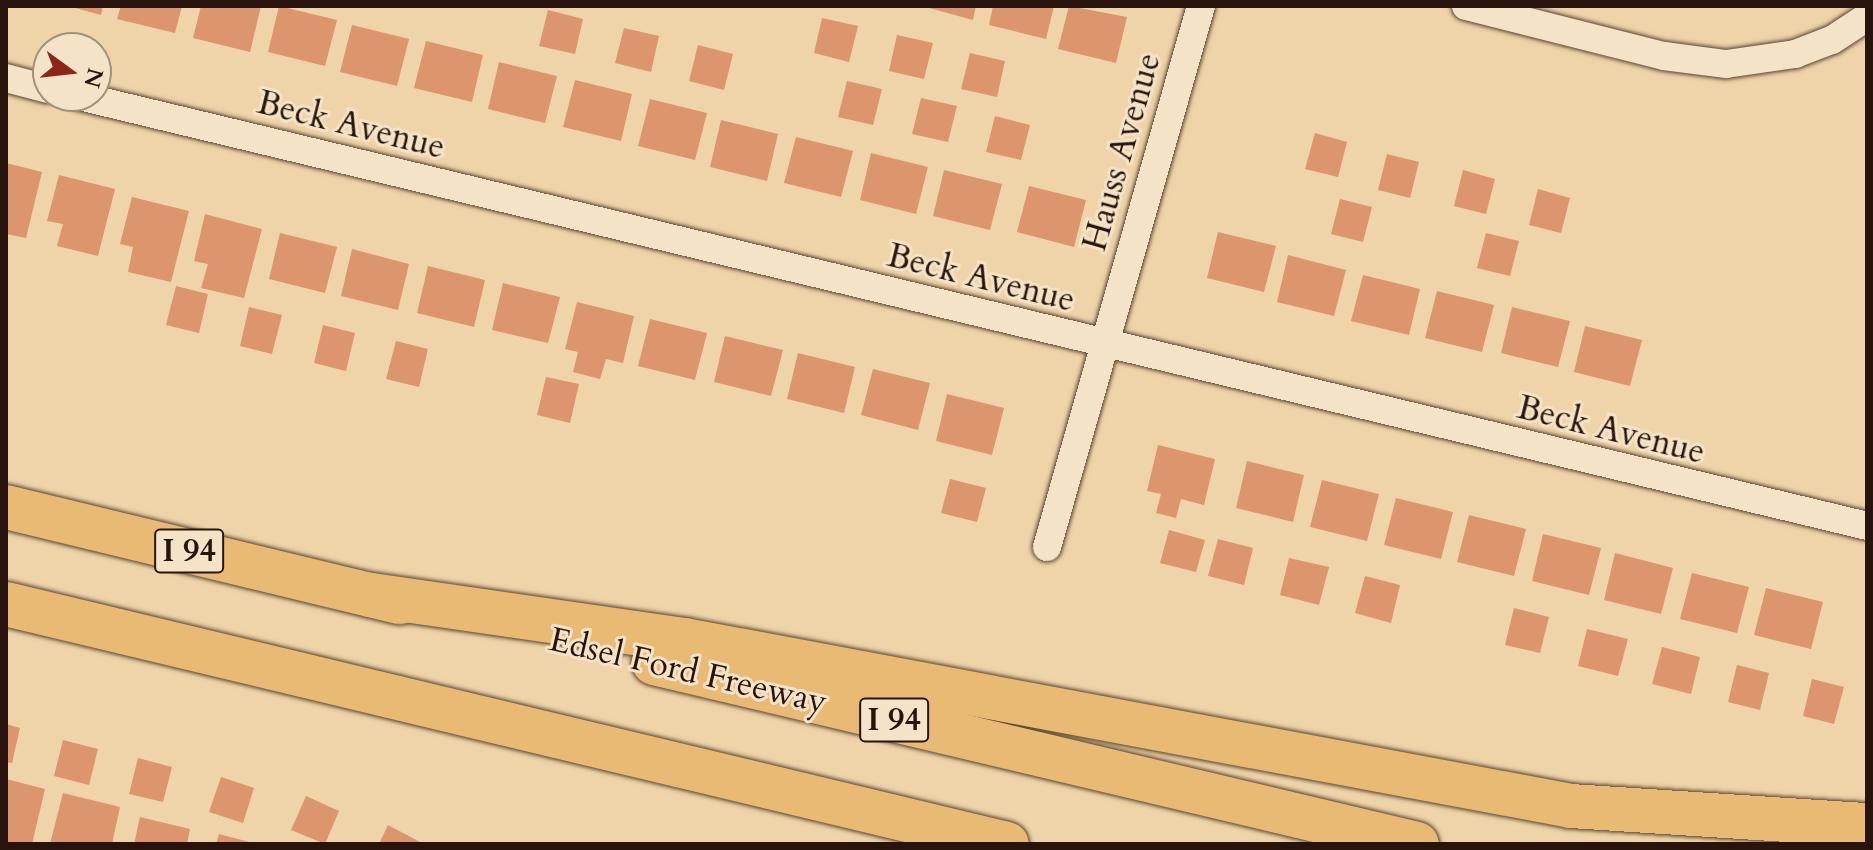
<!DOCTYPE html>
<style>
body{margin:0}
#map{position:relative;width:1873px;height:850px;overflow:hidden;background:#efd4a9;font-family:Cardo,serif}
div>[style]{position:absolute}
[style*='--x']{left:calc(var(--x)*1px);top:calc(var(--y)*1px);width:calc(var(--w)*1px);rotate:calc(var(--a)*1deg)}
.building>*{inset:0;background:#dc956c}
.roads{filter:drop-shadow(0 0 2px #5a4433) drop-shadow(0 0 2px #5a4433)}
.street>*{height:28px;margin:-14px;padding:0 14px;transform-origin:14px;border-radius:14px;background:#f5e3c7}
.highway>*{height:44px;margin:-22px;padding:0 22px;transform-origin:22px;border-radius:22px;background:#e8ba74}
span{translate:-50% -50%;white-space:nowrap;text-align:center;line-height:1.15;-webkit-text-stroke:6px #f5e3c7;paint-order:stroke}
.shield-label span{padding:2px 6px;background:#f5e3c7;border:2px solid;border-radius:6px;-webkit-text-stroke-width:0}
.shield-label{font-size:32px;color:#28140c;font-weight:700}
.street-label{font-size:34px;color:#28140c}
.frame{position:absolute;inset:0;border:8px solid #28140c;pointer-events:none}
.north{position:absolute;left:32px;top:32px;width:80px;height:80px;box-sizing:border-box;background:#f5e3c7;border:2px solid #a3907c;border-radius:50%;rotate:105deg;font-size:22px;font-weight:700;line-height:32px;text-align:center;color:#28140c}
.north::after{content:'';display:block;margin:auto;width:28px;height:36px;background:#8f2418;clip-path:polygon(50% 0,100% 100%,50% 72%,0 100%)}
</style>
<div id="map">
<div class="building">
<i style="clip-path:polygon(68px 6px,103px 6px,101px 15px)"></i>
<i style="clip-path:polygon(121px 6px,182px 6px,175px 33px,117px 19px)"></i>
<i style="clip-path:polygon(201px 6px,261px 6px,250px 52px,193px 38px)"></i>
<i style="clip-path:polygon(279px 6px,337px 20px,325px 66px,268px 52px)"></i>
<i style="clip-path:polygon(922px 6px,976px 6px,973px 20px)"></i>
<i style="clip-path:polygon(993px 6px,1054px 6px,1046px 39px,989px 25px)"></i>
<i style="clip-path:polygon(1069px 6px,1127px 17px,1116px 63px,1058px 49px)"></i>
<i style="clip-path:polygon(548px 10px,583px 19px,575px 54px,539px 46px)"></i>
<i style="clip-path:polygon(822px 18px,858px 26px,849px 62px,814px 53px)"></i>
<i style="clip-path:polygon(352px 25px,409px 39px,397px 86px,340px 72px)"></i>
<i style="clip-path:polygon(624px 28px,659px 36px,651px 72px,615px 63px)"></i>
<i style="clip-path:polygon(897px 35px,933px 43px,924px 79px,889px 71px)"></i>
<i style="clip-path:polygon(426px 41px,483px 55px,472px 102px,414px 88px)"></i>
<i style="clip-path:polygon(698px 45px,733px 54px,724px 90px,689px 81px)"></i>
<i style="clip-path:polygon(970px 53px,1005px 61px,997px 97px,961px 89px)"></i>
<i style="clip-path:polygon(499px 62px,557px 76px,545px 123px,488px 109px)"></i>
<i style="clip-path:polygon(575px 80px,632px 94px,621px 141px,563px 127px)"></i>
<i style="clip-path:polygon(847px 81px,882px 89px,873px 125px,838px 117px)"></i>
<i style="clip-path:polygon(921px 98px,957px 106px,948px 142px,912px 134px)"></i>
<i style="clip-path:polygon(650px 99px,707px 113px,695px 160px,638px 146px)"></i>
<i style="clip-path:polygon(995px 116px,1030px 125px,1021px 160px,986px 152px)"></i>
<i style="clip-path:polygon(721px 120px,778px 134px,767px 181px,710px 167px)"></i>
<i style="clip-path:polygon(1315px 133px,1347px 142px,1338px 177px,1305px 169px)"></i>
<i style="clip-path:polygon(796px 137px,853px 151px,841px 197px,784px 183px)"></i>
<i style="clip-path:polygon(871px 153px,928px 167px,916px 214px,860px 200px)"></i>
<i style="clip-path:polygon(1387px 154px,1419px 162px,1410px 198px,1378px 190px)"></i>
<i style="clip-path:polygon(6px 163px,42px 172px,26px 238px,6px 234px)"></i>
<i style="clip-path:polygon(944px 170px,1002px 184px,990px 230px,933px 216px)"></i>
<i style="clip-path:polygon(1463px 170px,1495px 179px,1486px 214px,1454px 206px)"></i>
<i style="clip-path:polygon(59px 175px,115px 189px,98px 256px,57px 246px,63px 224px,47px 221px)"></i>
<i style="clip-path:polygon(1029px 186px,1086px 200px,1074px 247px,1017px 232px)"></i>
<i style="clip-path:polygon(1538px 189px,1570px 198px,1561px 233px,1529px 225px)"></i>
<i style="clip-path:polygon(132px 197px,189px 211px,171px 282px,128px 272px,133px 247px,120px 244px)"></i>
<i style="clip-path:polygon(1340px 199px,1372px 207px,1363px 242px,1331px 234px)"></i>
<i style="clip-path:polygon(205px 214px,262px 229px,244px 298px,201px 288px,208px 264px,194px 261px)"></i>
<i style="clip-path:polygon(1218px 232px,1276px 246px,1264px 292px,1207px 278px)"></i>
<i style="clip-path:polygon(280px 233px,337px 247px,325px 293px,269px 279px)"></i>
<i style="clip-path:polygon(1486px 233px,1519px 241px,1510px 276px,1477px 268px)"></i>
<i style="clip-path:polygon(352px 249px,409px 264px,398px 310px,341px 296px)"></i>
<i style="clip-path:polygon(1288px 255px,1346px 270px,1334px 316px,1277px 302px)"></i>
<i style="clip-path:polygon(428px 266px,485px 280px,474px 327px,417px 313px)"></i>
<i style="clip-path:polygon(1363px 275px,1420px 289px,1409px 335px,1351px 321px)"></i>
<i style="clip-path:polygon(503px 283px,560px 297px,548px 343px,492px 330px)"></i>
<i style="clip-path:polygon(176px 286px,208px 294px,199px 333px,166px 325px)"></i>
<i style="clip-path:polygon(1437px 291px,1494px 305px,1482px 352px,1425px 338px)"></i>
<i style="clip-path:polygon(577px 302px,634px 316px,623px 363px,606px 359px,600px 379px,573px 372px,578px 352px,565px 349px)"></i>
<i style="clip-path:polygon(249px 307px,282px 315px,272px 354px,240px 346px)"></i>
<i style="clip-path:polygon(1512px 307px,1570px 321px,1558px 367px,1501px 353px)"></i>
<i style="clip-path:polygon(650px 319px,707px 333px,695px 380px,638px 366px)"></i>
<i style="clip-path:polygon(323px 325px,355px 333px,346px 371px,314px 363px)"></i>
<i style="clip-path:polygon(1585px 326px,1642px 340px,1630px 386px,1574px 372px)"></i>
<i style="clip-path:polygon(725px 336px,783px 350px,771px 396px,714px 382px)"></i>
<i style="clip-path:polygon(396px 341px,428px 349px,419px 387px,386px 379px)"></i>
<i style="clip-path:polygon(798px 353px,855px 367px,844px 413px,787px 399px)"></i>
<i style="clip-path:polygon(873px 369px,930px 383px,918px 430px,861px 415px)"></i>
<i style="clip-path:polygon(546px 377px,579px 384px,570px 423px,537px 415px)"></i>
<i style="clip-path:polygon(947px 394px,1004px 408px,992px 455px,936px 441px)"></i>
<i style="clip-path:polygon(1158px 445px,1215px 459px,1204px 505px,1181px 499px,1176px 518px,1156px 513px,1161px 494px,1147px 491px)"></i>
<i style="clip-path:polygon(1247px 461px,1304px 475px,1293px 522px,1236px 508px)"></i>
<i style="clip-path:polygon(950px 479px,986px 488px,977px 522px,941px 513px)"></i>
<i style="clip-path:polygon(1322px 480px,1379px 494px,1367px 541px,1310px 527px)"></i>
<i style="clip-path:polygon(1396px 498px,1453px 512px,1441px 559px,1384px 545px)"></i>
<i style="clip-path:polygon(1469px 515px,1526px 529px,1514px 576px,1457px 562px)"></i>
<i style="clip-path:polygon(1169px 530px,1205px 540px,1196px 572px,1160px 563px)"></i>
<i style="clip-path:polygon(1543px 534px,1601px 548px,1589px 595px,1532px 581px)"></i>
<i style="clip-path:polygon(1218px 539px,1253px 548px,1244px 585px,1208px 576px)"></i>
<i style="clip-path:polygon(1615px 553px,1673px 568px,1661px 614px,1604px 600px)"></i>
<i style="clip-path:polygon(1289px 558px,1329px 567px,1319px 605px,1280px 595px)"></i>
<i style="clip-path:polygon(1692px 573px,1749px 587px,1737px 633px,1680px 619px)"></i>
<i style="clip-path:polygon(1365px 576px,1400px 585px,1391px 623px,1355px 613px)"></i>
<i style="clip-path:polygon(1766px 588px,1823px 602px,1811px 649px,1754px 635px)"></i>
<i style="clip-path:polygon(1514px 608px,1549px 617px,1540px 653px,1505px 645px)"></i>
<i style="clip-path:polygon(1587px 629px,1628px 639px,1618px 676px,1578px 666px)"></i>
<i style="clip-path:polygon(1662px 647px,1700px 657px,1691px 694px,1652px 684px)"></i>
<i style="clip-path:polygon(1737px 665px,1769px 673px,1760px 710px,1728px 702px)"></i>
<i style="clip-path:polygon(1812px 679px,1844px 687px,1834px 724px,1803px 716px)"></i>
<i style="clip-path:polygon(6px 724px,20px 728px,12px 763px,6px 762px)"></i>
<i style="clip-path:polygon(63px 740px,98px 749px,89px 785px,54px 776px)"></i>
<i style="clip-path:polygon(138px 758px,172px 767px,163px 802px,129px 794px)"></i>
<i style="clip-path:polygon(221px 777px,254px 788px,243px 823px,209px 812px)"></i>
<i style="clip-path:polygon(6px 779px,45px 789px,32px 844px,6px 843px)"></i>
<i style="clip-path:polygon(63px 793px,120px 807px,112px 844px,50px 844px)"></i>
<i style="clip-path:polygon(306px 796px,339px 811px,325px 844px,291px 830px)"></i>
<i style="clip-path:polygon(140px 817px,190px 829px,187px 844px,134px 844px)"></i>
<i style="clip-path:polygon(388px 825px,420px 842px,419px 844px,379px 844px)"></i>
<i style="clip-path:polygon(219px 834px,253px 843px,253px 844px,216px 844px)"></i>
</div>
<div class="roads">
<div class="street">
<i style="--x:1466;--y:6;--w:204;--a:14.2"></i>
<i style="--x:1664;--y:56;--w:63;--a:7.4"></i>
<i style="--x:1726;--y:64;--w:70;--a:-8.2"></i>
<i style="--x:1795;--y:54;--w:40;--a:-21"></i>
<i style="--x:1832;--y:40;--w:42;--a:-33.3"></i>
<i style="--x:6;--y:78;--w:43;--a:14.7"></i>
<i style="--x:79;--y:96;--w:1839;--a:13.52"></i>
<i style="--x:1047;--y:547;--w:562;--a:-74.11"></i>
</div>
<div class="highway">
<i style="--x:6;--y:507;--w:405;--a:13.6"></i>
<i style="--x:371;--y:595;--w:317;--a:8.2"></i>
<i style="--x:685;--y:640;--w:901;--a:10.61"></i>
<i style="--x:1571;--y:806;--w:297;--a:3.7"></i>
<i style="--x:6;--y:604;--w:1029;--a:13.48"></i>
<i style="--x:654;--y:663;--w:784;--a:13.35"></i>
</div>
</div>
<div class="shield-label">
<span style="left:189px;top:551px">I 94</span>
<span style="left:894px;top:720px">I 94</span>
</div>
<div class="street-label">
<span style="left:351px;top:125px;rotate:14deg">Beck Avenue</span>
<span style="left:1122px;top:152px;rotate:-74deg">Hauss Avenue</span>
<span style="left:981px;top:278px;rotate:14deg">Beck Avenue</span>
<span style="left:1611px;top:430px;rotate:14deg">Beck Avenue</span>
<span style="left:688px;top:671px;rotate:13deg">Edsel Ford Freeway</span>
</div>
<div class="frame"></div>
<div class="north">N</div>
</div>
